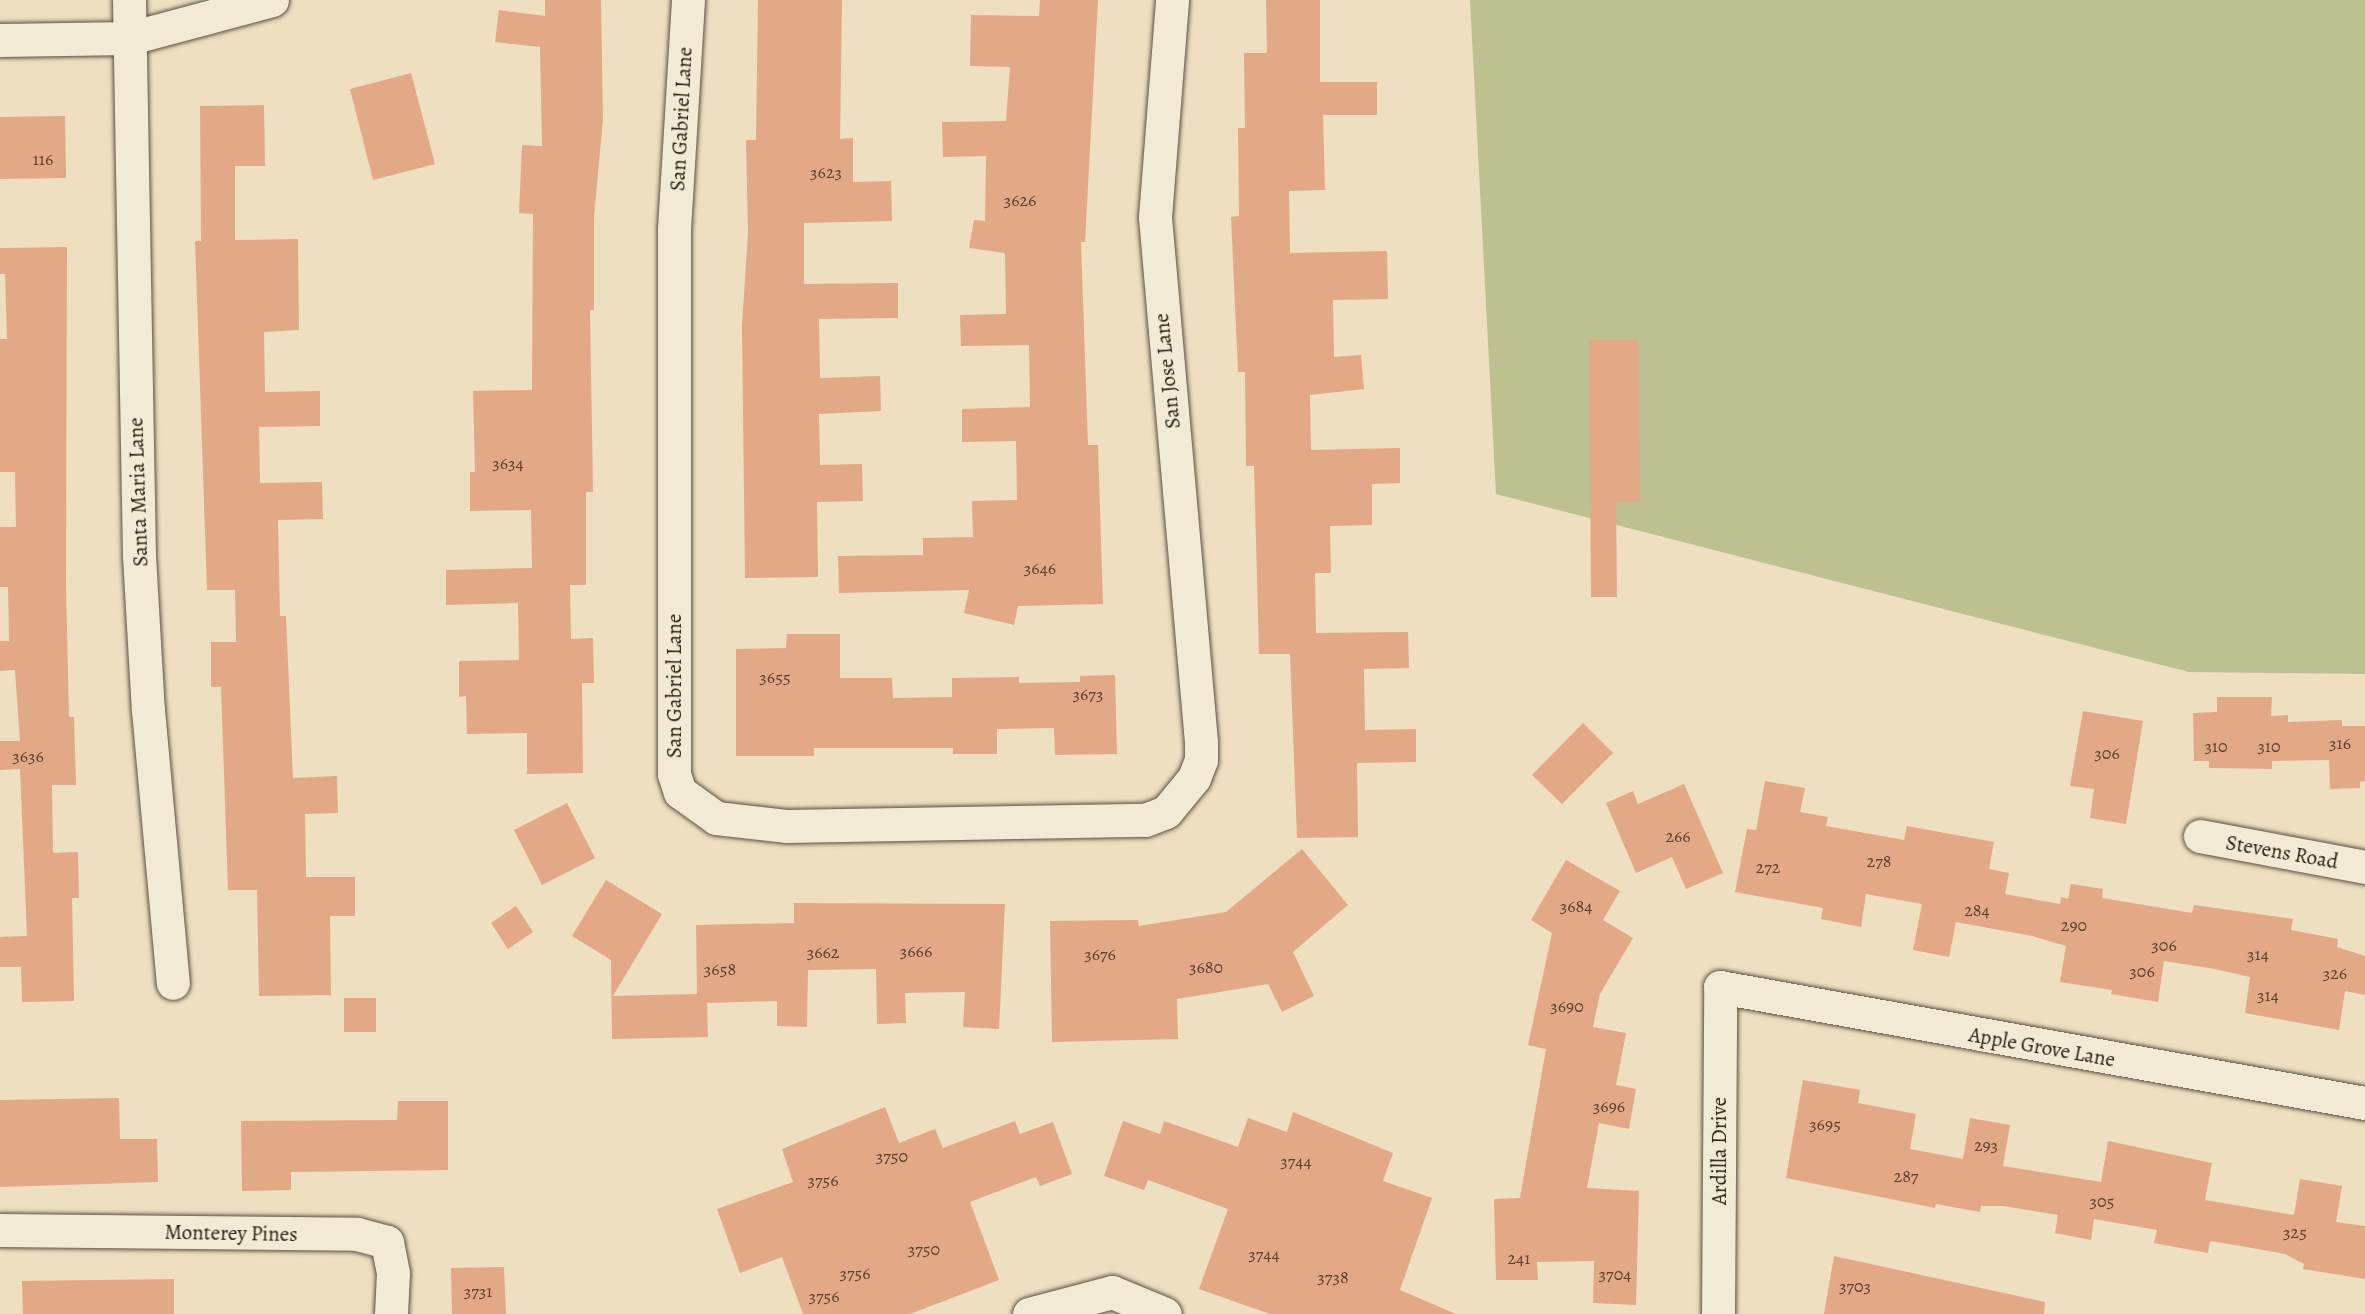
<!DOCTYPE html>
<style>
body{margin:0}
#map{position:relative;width:2365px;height:1314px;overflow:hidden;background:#eddfc0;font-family:Alegreya,serif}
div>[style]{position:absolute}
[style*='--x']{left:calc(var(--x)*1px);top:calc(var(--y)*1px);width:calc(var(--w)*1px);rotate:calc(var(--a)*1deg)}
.green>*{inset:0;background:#bdc08f}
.building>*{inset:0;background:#e3a886}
.roads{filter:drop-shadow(0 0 2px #5c5040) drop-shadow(0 0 2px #5c5040)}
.street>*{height:33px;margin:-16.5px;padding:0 16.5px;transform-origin:16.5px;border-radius:16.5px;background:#f3ead6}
span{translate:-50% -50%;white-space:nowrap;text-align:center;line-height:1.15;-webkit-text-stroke:5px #f3ead6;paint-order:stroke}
.number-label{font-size:18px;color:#594231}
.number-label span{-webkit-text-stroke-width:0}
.street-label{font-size:21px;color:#2b2015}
</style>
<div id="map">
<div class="green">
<i style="clip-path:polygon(1470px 0,2365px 0,2365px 674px,2189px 672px,1496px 494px)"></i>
</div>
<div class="building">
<i style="clip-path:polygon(545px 0,601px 0,603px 119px,594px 217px,594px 310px,590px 310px,593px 492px,586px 492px,586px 585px,570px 585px,571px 639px,593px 638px,594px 683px,582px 683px,583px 773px,527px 774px,527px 733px,467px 734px,466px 696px,459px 697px,459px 661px,519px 660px,518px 603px,446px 605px,446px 570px,532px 568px,531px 510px,470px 511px,470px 472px,475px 472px,473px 391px,532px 390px,533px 214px,519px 213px,522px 145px,542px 146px,540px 47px,495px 42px,499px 10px,545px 16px)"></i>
<i style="clip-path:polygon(758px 0,842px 0,840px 139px,853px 138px,853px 182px,891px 181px,892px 221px,804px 223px,804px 284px,898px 283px,898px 318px,819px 319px,820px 378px,880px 376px,881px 411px,819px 414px,820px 465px,862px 464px,863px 501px,817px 502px,818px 577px,745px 578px,742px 325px,748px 233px,746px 140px,756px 140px)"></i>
<i style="clip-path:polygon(1040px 0,1098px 0,1085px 242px,1081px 242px,1088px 445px,1098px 445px,1103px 604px,1018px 606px,1014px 625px,964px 613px,969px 590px,839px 593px,838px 556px,923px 555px,923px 538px,973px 537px,972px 501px,1017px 500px,1016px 441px,962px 442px,962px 409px,1030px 407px,1029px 345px,961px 346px,960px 315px,1006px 314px,1005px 253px,969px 248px,974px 220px,985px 221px,986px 156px,943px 157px,942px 122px,1006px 121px,1010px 67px,970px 66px,971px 15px,1039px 16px)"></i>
<i style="clip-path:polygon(1266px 0,1320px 0,1320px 82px,1377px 82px,1377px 115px,1323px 115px,1325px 190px,1289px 191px,1290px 253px,1387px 251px,1388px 299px,1333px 300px,1334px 357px,1361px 355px,1364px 389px,1310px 395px,1311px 450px,1400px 448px,1400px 483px,1372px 484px,1372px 525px,1330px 526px,1331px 573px,1315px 573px,1316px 633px,1408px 632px,1409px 668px,1364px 669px,1365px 730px,1416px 729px,1416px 762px,1357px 763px,1358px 837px,1297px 838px,1290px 654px,1259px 654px,1254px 466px,1246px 466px,1245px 372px,1238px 372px,1231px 217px,1239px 216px,1238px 128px,1245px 128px,1244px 53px,1267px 53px)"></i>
<i style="clip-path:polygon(411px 73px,435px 164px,373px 180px,350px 89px)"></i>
<i style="clip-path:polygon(264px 105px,265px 166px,235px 166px,235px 240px,298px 239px,299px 330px,264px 332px,265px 392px,320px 391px,320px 426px,259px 427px,260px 483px,322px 482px,323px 519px,278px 520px,280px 616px,286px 616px,293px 778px,337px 776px,338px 813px,305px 814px,306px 877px,355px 877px,355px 916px,330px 916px,331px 995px,259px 996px,257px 890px,228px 890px,221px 687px,211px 687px,211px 642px,236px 642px,235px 590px,207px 590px,195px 241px,201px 241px,200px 106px)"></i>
<i style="clip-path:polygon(65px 116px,66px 178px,0 179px,0 117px)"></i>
<i style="clip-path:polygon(67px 247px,66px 586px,69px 717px,74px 717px,76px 785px,52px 785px,53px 853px,78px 852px,79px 898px,72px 898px,74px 1001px,22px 1002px,21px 967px,0 967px,0 937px,27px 936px,20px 769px,0 770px,0 741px,20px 741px,15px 670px,0 671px,0 641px,9px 641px,8px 587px,0 587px,0 527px,16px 527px,15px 472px,0 472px,0 339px,7px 339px,5px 274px,0 274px,0 248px)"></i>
<i style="clip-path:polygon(1589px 340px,1638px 340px,1640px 502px,1616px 502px,1617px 597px,1591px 597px)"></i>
<i style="clip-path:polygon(787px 634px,840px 634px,840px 678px,892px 678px,893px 698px,952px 697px,952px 678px,1019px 677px,1019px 683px,1080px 682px,1080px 676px,1115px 675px,1117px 754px,1055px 755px,1054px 728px,997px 729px,997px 754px,953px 754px,953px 748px,814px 748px,814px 756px,736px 756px,736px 649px,786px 648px)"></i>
<i style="clip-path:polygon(2217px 697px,2272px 697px,2271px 716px,2288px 715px,2288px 722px,2342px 720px,2342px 726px,2365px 726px,2365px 781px,2360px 782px,2360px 788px,2330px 789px,2329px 760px,2272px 761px,2272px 769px,2209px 768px,2209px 761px,2194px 761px,2193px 713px,2217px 712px)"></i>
<i style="clip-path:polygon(2083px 711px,2143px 721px,2126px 824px,2090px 818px,2094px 789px,2070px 786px)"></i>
<i style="clip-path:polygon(1583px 723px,1613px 753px,1562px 804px,1532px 775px)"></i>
<i style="clip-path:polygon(1765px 781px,1805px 788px,1800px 812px,1828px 817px,1826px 826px,1904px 840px,1907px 826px,1994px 842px,1989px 869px,2009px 873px,2005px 894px,2060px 904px,2061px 897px,2068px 899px,2071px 884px,2103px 889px,2102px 898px,2192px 913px,2194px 905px,2293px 919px,2291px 930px,2338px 939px,2337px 947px,2365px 956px,2365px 995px,2345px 991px,2339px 1030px,2245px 1013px,2250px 977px,2215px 969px,2164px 961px,2158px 1002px,2111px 994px,2112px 990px,2060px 982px,2066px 946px,2032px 936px,1956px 922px,1949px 957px,1913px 950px,1922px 904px,1866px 894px,1861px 927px,1821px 919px,1823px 908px,1735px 892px,1747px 829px,1756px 830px)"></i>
<i style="clip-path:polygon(1684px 784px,1723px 873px,1686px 889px,1672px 857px,1636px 873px,1606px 803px,1633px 791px,1638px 804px)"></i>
<i style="clip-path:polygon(567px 803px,595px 858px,542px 885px,514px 830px)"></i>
<i style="clip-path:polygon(1302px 849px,1348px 905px,1293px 952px,1314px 996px,1282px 1012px,1268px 984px,1177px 999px,1178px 1039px,1052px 1042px,1050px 921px,1138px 920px,1139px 926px,1226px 912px)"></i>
<i style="clip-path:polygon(1566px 860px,1620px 891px,1603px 920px,1633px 938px,1600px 994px,1593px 1027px,1626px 1033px,1616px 1085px,1636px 1089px,1629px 1129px,1599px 1123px,1587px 1188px,1639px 1191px,1636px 1305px,1593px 1303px,1594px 1261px,1537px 1262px,1538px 1280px,1496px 1280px,1494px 1199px,1520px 1198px,1546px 1049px,1528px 1045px,1552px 933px,1531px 920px)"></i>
<i style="clip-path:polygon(606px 880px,662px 914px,613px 996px,697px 994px,696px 925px,794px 923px,794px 903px,1005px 904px,999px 1029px,963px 1027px,965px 992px,905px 993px,906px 1023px,877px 1024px,876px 969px,808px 970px,807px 1027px,777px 1026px,777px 1001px,707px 1003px,708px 1037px,612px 1039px,611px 960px,572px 936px)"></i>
<i style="clip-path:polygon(516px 906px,533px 932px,508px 949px,491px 923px)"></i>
<i style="clip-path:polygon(344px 998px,376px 998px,376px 1032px,344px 1032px)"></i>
<i style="clip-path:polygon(1803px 1080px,1860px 1090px,1858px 1103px,1916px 1114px,1910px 1149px,1963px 1159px,1970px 1118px,2010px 1125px,2003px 1166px,2101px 1182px,2108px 1141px,2212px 1163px,2205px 1200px,2294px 1215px,2300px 1179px,2342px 1186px,2336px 1222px,2365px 1226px,2365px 1279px,2303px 1269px,2304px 1264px,2285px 1254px,2235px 1245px,2210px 1241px,2208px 1253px,2154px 1243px,2157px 1230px,2094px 1219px,2091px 1240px,2055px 1233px,2058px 1215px,2003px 1206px,1981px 1206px,1980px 1212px,1936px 1204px,1935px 1208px,1786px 1178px)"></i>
<i style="clip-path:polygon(119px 1098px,120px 1139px,157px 1139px,158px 1182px,0 1187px,0 1100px)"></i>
<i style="clip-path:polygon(398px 1101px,448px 1101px,448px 1170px,291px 1172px,291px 1190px,242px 1191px,241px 1121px,397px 1120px)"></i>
<i style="clip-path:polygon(885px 1107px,899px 1143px,935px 1129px,943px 1148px,1015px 1121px,1020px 1134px,1053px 1122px,1072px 1174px,1040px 1186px,1036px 1177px,970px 1202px,999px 1280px,910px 1314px,803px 1314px,782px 1257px,740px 1273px,717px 1209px,793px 1182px,782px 1149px)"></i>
<i style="clip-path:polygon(1293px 1112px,1393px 1153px,1383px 1181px,1432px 1198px,1400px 1290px,1456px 1314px,1270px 1314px,1199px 1289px,1228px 1209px,1148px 1180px,1144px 1190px,1104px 1176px,1123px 1121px,1160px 1134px,1164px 1121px,1238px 1147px,1248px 1118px,1287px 1132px)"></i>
<i style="clip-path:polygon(1834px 1256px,2045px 1302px,2044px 1314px,1824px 1314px)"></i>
<i style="clip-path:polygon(504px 1267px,506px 1314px,452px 1314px,451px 1268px)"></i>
<i style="clip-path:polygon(174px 1279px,174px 1314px,23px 1314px,22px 1281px)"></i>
</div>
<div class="roads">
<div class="street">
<i style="--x:129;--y:0;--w:556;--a:88.97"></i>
<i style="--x:139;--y:556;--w:154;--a:86.7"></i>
<i style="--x:148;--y:710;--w:274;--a:84.8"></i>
<i style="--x:688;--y:0;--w:229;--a:93.5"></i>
<i style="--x:674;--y:229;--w:545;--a:90"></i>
<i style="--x:674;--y:774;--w:19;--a:72"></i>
<i style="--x:680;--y:792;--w:44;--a:35.8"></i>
<i style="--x:716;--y:818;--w:70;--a:6.5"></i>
<i style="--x:786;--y:826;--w:359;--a:-1"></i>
<i style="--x:1145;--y:820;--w:22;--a:-21"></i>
<i style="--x:1166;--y:812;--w:44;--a:-50.5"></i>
<i style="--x:1194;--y:778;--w:19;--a:-69"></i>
<i style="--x:1201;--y:760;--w:18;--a:-90"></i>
<i style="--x:1201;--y:742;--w:527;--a:-95.01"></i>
<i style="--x:1155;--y:217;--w:218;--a:-85.5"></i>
<i style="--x:0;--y:40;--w:130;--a:-0.9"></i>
<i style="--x:130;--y:38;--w:147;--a:-15"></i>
<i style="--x:2200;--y:836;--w:168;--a:10.6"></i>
<i style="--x:0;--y:1230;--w:357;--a:0.6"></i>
<i style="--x:357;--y:1234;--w:31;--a:15"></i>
<i style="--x:387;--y:1242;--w:32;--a:79"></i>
<i style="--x:393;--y:1273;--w:41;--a:92.8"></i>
<i style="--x:1029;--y:1314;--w:86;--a:-14.8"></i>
<i style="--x:1112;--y:1292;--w:57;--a:22.5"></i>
<i style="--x:1718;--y:1314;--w:327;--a:-89.6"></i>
<i style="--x:1720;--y:987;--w:655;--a:10.2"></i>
</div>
</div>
<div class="number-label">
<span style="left:43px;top:159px">116</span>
<span style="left:826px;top:172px">3623</span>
<span style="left:1020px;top:200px">3626</span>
<span style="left:508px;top:463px">3634</span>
<span style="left:1040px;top:568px">3646</span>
<span style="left:775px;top:677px">3655</span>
<span style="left:1088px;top:694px">3673</span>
<span style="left:2340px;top:743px">316</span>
<span style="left:2216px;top:746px">310</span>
<span style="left:2269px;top:746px">310</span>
<span style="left:2107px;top:753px">306</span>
<span style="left:28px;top:756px">3636</span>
<span style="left:1678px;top:836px">266</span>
<span style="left:1879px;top:861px">278</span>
<span style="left:1768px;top:867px">272</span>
<span style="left:1576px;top:906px">3684</span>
<span style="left:1977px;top:910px">284</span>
<span style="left:2074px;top:925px">290</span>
<span style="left:2164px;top:945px">306</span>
<span style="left:916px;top:951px">3666</span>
<span style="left:823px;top:952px">3662</span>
<span style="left:1100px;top:954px">3676</span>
<span style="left:2258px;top:954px">314</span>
<span style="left:1206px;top:967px">3680</span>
<span style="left:720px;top:969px">3658</span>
<span style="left:2142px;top:971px">306</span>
<span style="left:2335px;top:973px">326</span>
<span style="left:2268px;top:995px">314</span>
<span style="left:1567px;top:1006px">3690</span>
<span style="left:1609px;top:1106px">3696</span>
<span style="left:1825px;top:1124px">3695</span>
<span style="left:1986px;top:1145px">293</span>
<span style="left:892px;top:1156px">3750</span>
<span style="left:1296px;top:1161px">3744</span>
<span style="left:1906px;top:1176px">287</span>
<span style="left:823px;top:1180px">3756</span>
<span style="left:2102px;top:1201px">305</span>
<span style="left:2295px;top:1232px">325</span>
<span style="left:924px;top:1249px">3750</span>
<span style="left:1264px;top:1254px">3744</span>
<span style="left:1519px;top:1258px">241</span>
<span style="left:855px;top:1273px">3756</span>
<span style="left:1615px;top:1274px">3704</span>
<span style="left:1333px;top:1277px">3738</span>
<span style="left:1855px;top:1286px">3703</span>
<span style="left:478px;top:1291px">3731</span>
<span style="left:824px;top:1296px">3756</span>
</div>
<div class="street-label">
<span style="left:681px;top:119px;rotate:-87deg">San Gabriel Lane</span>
<span style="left:1167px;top:371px;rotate:-96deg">San Jose Lane</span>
<span style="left:138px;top:492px;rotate:-92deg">Santa Maria Lane</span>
<span style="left:674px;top:686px;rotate:-90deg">San Gabriel Lane</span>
<span style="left:2282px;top:852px;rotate:10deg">Stevens Road</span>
<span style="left:2042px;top:1047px;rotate:10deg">Apple Grove Lane</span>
<span style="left:1719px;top:1151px;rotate:-90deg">Ardilla Drive</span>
<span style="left:231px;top:1233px;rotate:1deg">Monterey Pines</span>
</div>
</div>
